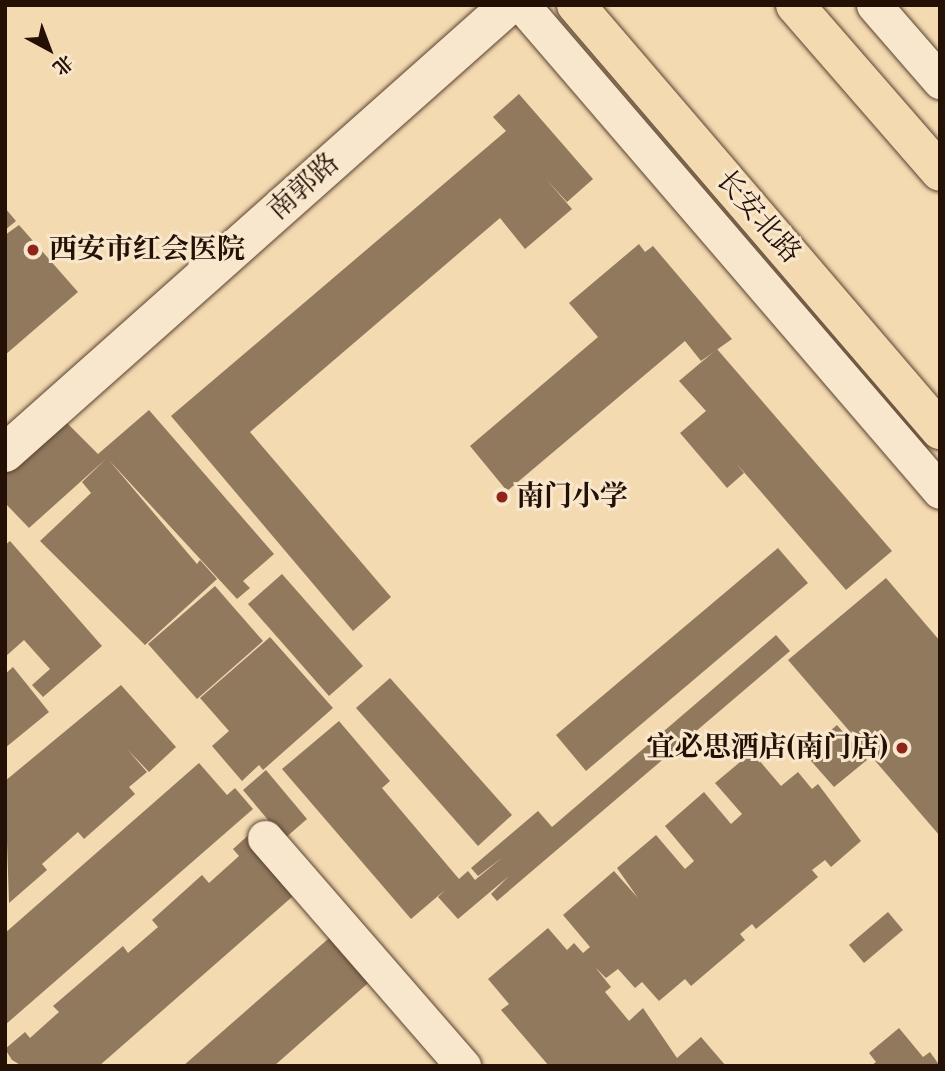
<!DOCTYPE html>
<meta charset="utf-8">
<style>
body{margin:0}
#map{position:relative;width:945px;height:1071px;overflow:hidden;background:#f4dab1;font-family:"Libre Bodoni","Noto Serif SC",serif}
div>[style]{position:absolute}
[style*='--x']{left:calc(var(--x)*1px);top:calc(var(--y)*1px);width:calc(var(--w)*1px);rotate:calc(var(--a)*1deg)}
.building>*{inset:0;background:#91795e}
.roads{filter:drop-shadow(0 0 2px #594230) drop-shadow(0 0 2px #594230)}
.street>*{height:35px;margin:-17.5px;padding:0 17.5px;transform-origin:17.5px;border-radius:17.5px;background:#f8e7cc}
.secondary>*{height:38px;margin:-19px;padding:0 19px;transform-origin:19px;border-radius:19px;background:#f8e7cc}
.primary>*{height:38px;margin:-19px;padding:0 19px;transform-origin:19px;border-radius:19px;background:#f4dab1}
.dots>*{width:19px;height:19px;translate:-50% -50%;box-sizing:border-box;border:4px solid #f8e7cc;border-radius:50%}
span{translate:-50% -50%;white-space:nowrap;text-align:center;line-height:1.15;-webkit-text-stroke:6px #f8e7cc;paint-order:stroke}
.street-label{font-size:28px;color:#251005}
.poi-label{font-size:28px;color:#251005;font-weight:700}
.left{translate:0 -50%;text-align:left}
.right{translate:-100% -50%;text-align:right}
.frame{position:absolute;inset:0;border:7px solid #251005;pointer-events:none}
.north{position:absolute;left:14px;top:14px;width:70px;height:70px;-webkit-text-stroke:5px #f8e7cc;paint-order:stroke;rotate:139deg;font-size:19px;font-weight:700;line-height:28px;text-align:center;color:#251005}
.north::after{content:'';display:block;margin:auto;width:24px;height:32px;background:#251005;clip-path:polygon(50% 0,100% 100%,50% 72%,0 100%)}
</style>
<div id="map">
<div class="building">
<i style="clip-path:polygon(519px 94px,593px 179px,567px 202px,546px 179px,572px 209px,525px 249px,500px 218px,250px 432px,391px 597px,353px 631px,171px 416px,506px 131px,493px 117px)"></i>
<i style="clip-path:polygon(5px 208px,16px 221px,5px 230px)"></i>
<i style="clip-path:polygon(19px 225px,78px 292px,5px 355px,5px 235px)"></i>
<i style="clip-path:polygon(639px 244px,645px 252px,653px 246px,732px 339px,701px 361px,685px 341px,507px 491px,470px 446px,598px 337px,569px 303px)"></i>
<i style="clip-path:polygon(717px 349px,892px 551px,846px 590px,736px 463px,744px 473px,727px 488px,680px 433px,706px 411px,679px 381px)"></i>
<i style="clip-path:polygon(149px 410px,274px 554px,243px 581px,250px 588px,237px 599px,108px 459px,197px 564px,200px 560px,217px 579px,145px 645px,40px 541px,91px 493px,82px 482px,107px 458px,29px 528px,5px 503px,5px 472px,63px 419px,98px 454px)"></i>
<i style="clip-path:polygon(10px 541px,102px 646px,43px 697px,32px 685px,50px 669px,24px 640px,5px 657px,5px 545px)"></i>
<i style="clip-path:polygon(778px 548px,808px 583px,586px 771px,556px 735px)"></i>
<i style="clip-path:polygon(282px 574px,363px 666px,329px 696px,248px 604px)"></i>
<i style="clip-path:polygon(886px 578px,940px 641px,940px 836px,788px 660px)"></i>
<i style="clip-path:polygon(215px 586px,263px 641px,197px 699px,148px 644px)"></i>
<i style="clip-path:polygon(776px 635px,790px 651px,497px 901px,491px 894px,509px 876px,458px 919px,438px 897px,445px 890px,411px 919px,282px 769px,339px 721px,390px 781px,382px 788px,459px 879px,468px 871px,475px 880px,503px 857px,478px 876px,471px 868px,538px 811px,552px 827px)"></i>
<i style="clip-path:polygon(270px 637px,333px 708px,263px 770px,259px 765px,242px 781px,212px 746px,229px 731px,200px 698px)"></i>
<i style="clip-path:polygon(13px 667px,49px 712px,5px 748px,5px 674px)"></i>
<i style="clip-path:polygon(390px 678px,512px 815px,478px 846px,356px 708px)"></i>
<i style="clip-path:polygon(121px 685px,176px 747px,149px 772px,127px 749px,147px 772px,129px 787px,135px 794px,84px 839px,78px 832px,42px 864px,47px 870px,9px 903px,5px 781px)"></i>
<i style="clip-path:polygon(837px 725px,867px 760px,834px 787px,804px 753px)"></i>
<i style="clip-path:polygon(752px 752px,781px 786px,798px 772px,812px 789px,818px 784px,861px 841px,831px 867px,825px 860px,812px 870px,818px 877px,756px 929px,752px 924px,740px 934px,745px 940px,691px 986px,685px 979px,659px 1001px,642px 982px,635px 988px,618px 969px,606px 978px,595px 967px,611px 987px,605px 992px,629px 1021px,643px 1008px,677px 1058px,701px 1037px,726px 1066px,549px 1066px,501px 1010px,509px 1004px,488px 979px,548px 928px,567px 950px,574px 943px,583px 953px,590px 947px,563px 915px,614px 871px,638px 898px,617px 868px,656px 835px,685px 869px,694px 861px,665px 826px,704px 792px,731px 824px,742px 814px,715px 783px)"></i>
<i style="clip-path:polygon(199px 763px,227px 795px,235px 788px,253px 809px,5px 1025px,5px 933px)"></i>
<i style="clip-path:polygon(266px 770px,307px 819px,284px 839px,243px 790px)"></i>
<i style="clip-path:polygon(253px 831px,300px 890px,99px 1066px,22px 1066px,12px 1060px,5px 1049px,25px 1032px,30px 1038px,59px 1012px,53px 1006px,123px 946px,128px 953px,158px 927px,152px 920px,202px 875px,209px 883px,239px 856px,233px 849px)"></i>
<i style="clip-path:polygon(888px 912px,903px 930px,864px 963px,849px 945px)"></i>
<i style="clip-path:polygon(336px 932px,375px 977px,274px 1066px,183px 1066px)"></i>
<i style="clip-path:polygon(899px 1028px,923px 1057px,930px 1052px,940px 1066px,871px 1066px,876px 1062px,869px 1053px)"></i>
</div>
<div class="roads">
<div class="street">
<i style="--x:522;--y:5;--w:641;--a:49.3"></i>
<i style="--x:874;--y:5;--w:101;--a:49"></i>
<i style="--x:265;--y:838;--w:302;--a:49"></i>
</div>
<div class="secondary">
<i style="--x:5;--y:453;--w:674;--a:-41.63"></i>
</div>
<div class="primary">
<i style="--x:576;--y:5;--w:560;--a:49.42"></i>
<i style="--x:795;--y:5;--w:221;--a:49"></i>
</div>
</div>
<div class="dots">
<i style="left:33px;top:250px;background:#8f2418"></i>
<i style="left:502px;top:497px;background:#8f2418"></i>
<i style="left:902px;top:748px;background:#8f2418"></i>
</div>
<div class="street-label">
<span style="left:304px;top:187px;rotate:-42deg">南郭路</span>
<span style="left:758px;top:217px;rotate:49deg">长安北路</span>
</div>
<div class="poi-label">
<span class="left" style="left:49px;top:250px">西安市红会医院</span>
<span class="left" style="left:516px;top:497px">南门小学</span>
<span class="right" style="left:888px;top:748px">宜必思酒店(南门店)</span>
</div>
<div class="frame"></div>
<div class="north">北</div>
</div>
